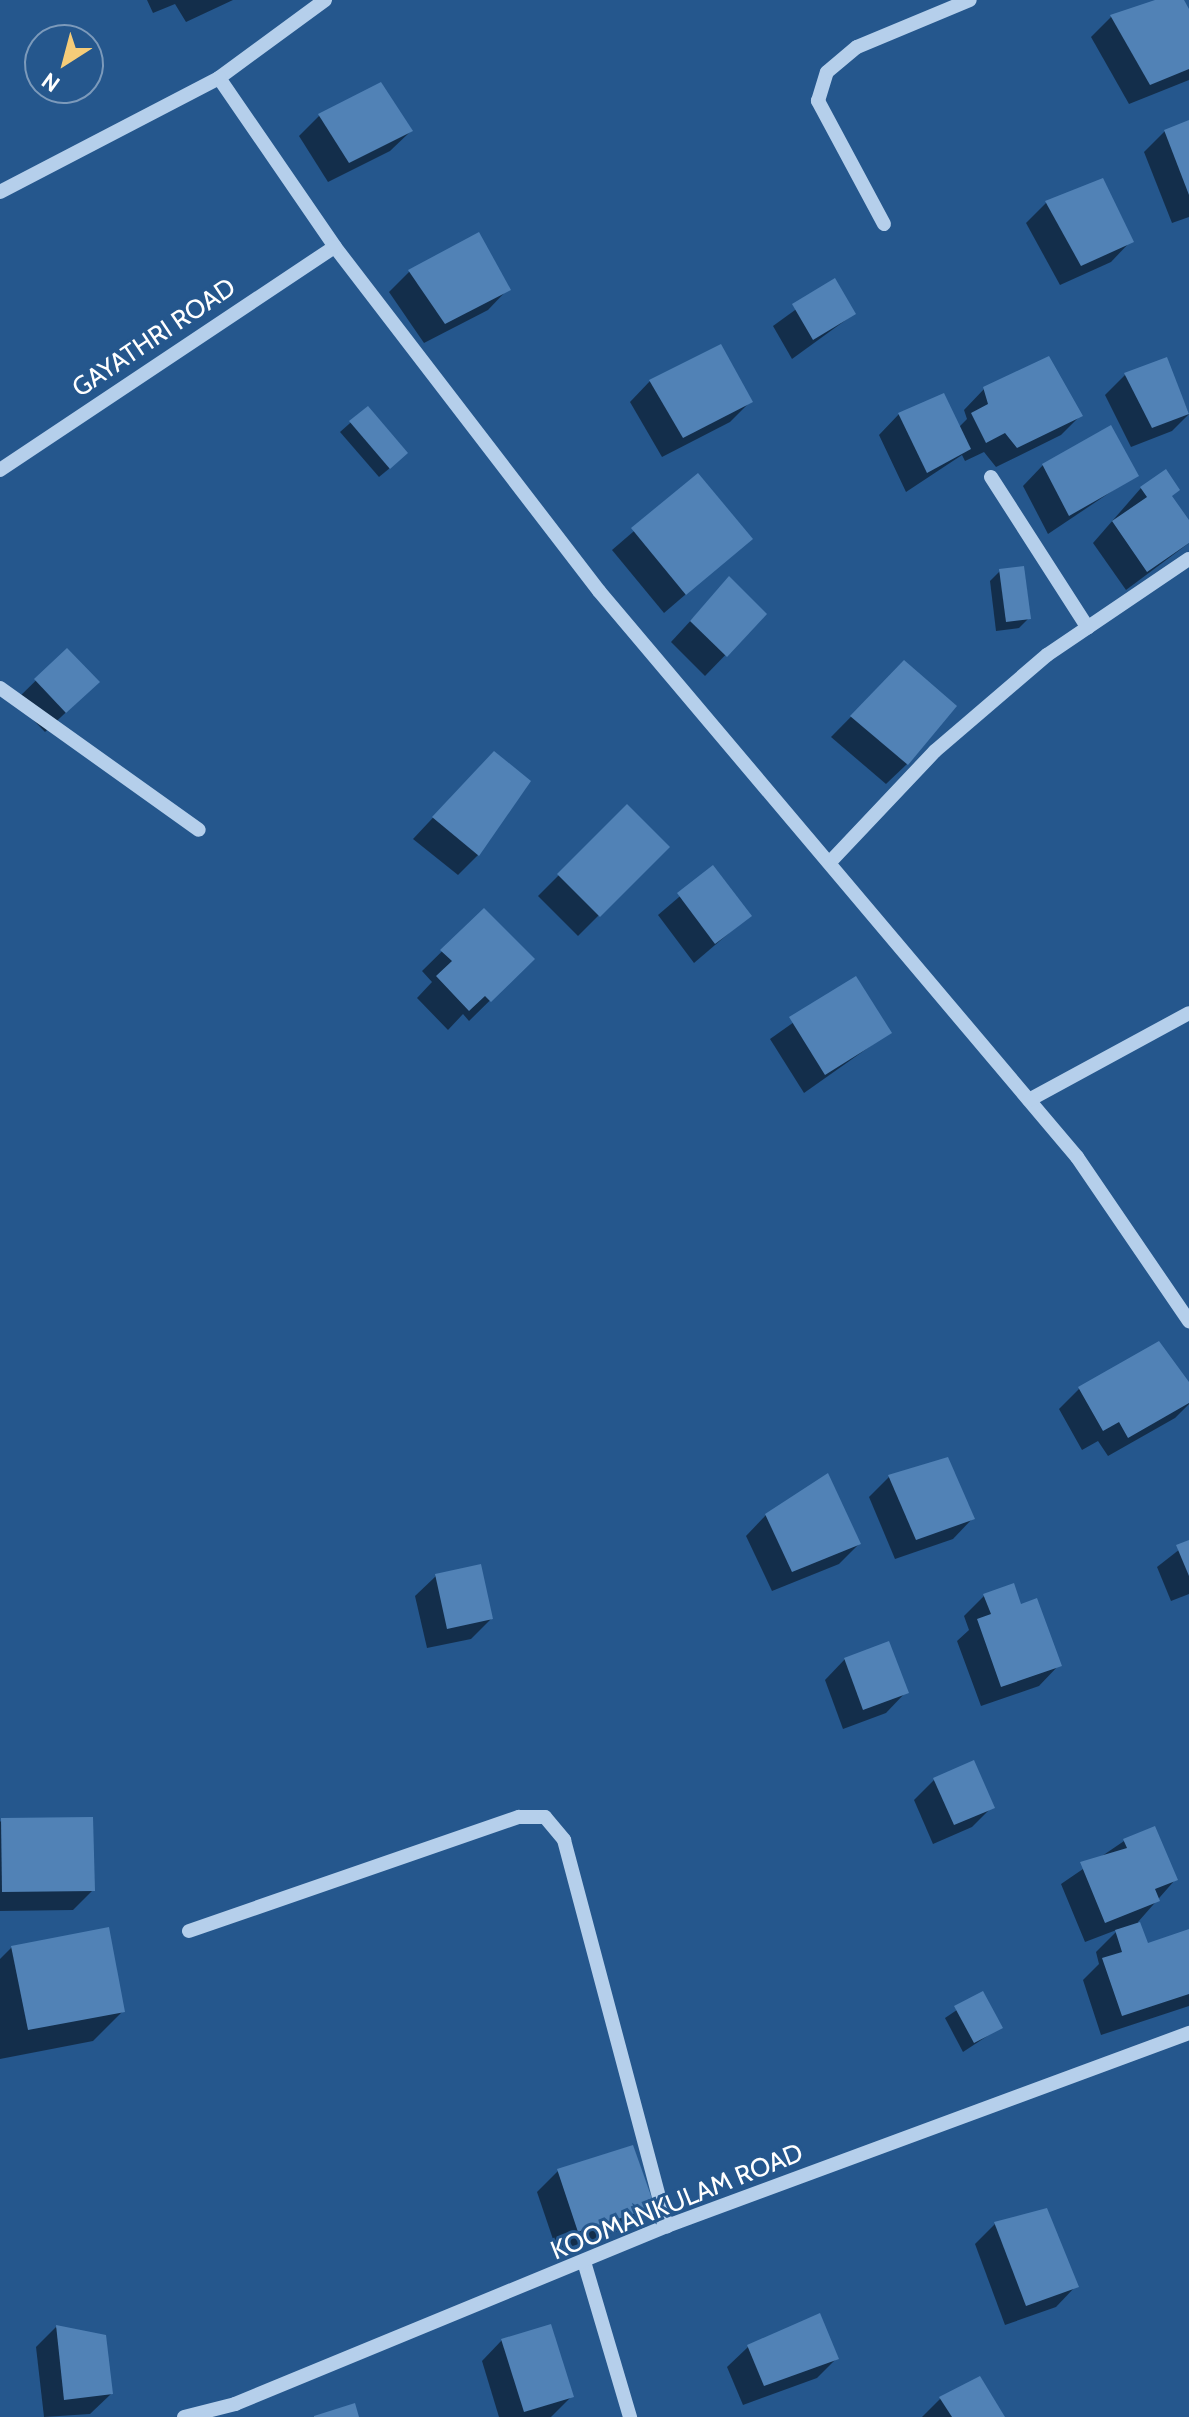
<!DOCTYPE html>
<style>
body{margin:0}
#map{position:relative;width:1189px;height:2417px;overflow:hidden;background:#25578d;font-family:Cabin,sans-serif}
div>[style]{position:absolute}
[style*='--x']{left:calc(var(--x)*1px);top:calc(var(--y)*1px);width:calc(var(--w)*1px);rotate:calc(var(--a)*1deg)}
.shadow>*{inset:0;background:#0007}
.building>*{inset:0;background:#5182b6}
.minor>*{height:14px;margin:-7px;padding:0 7px;transform-origin:7px;border-radius:7px;background:#b5cfeb}
span{translate:-50% -50%;white-space:nowrap;text-align:center;line-height:1.15;-webkit-text-stroke:6px #25578d;paint-order:stroke}
.street-label{font-size:26px;color:#fff}
.north{position:absolute;left:24px;top:24px;width:80px;height:80px;box-sizing:border-box;background:#25578d;border:2px solid #7c9abb;border-radius:50%;rotate:216deg;font-size:22px;font-weight:700;line-height:32px;text-align:center;color:#fff}
.north::after{content:'';display:block;margin:auto;width:28px;height:36px;background:#f5cc79;clip-path:polygon(50% 0,100% 100%,50% 72%,0 100%)}
</style>
<div id="map">
<div class="shadow">
<i style="clip-path:polygon(147px 0,233px 0,186px 22px,175px 4px,153px 13px)"></i>
<i style="clip-path:polygon(1161px 0,1182px 0,1189px 13px,1189px 80px,1129px 104px,1091px 37px,1111px 17px)"></i>
<i style="clip-path:polygon(319px 116px,411px 131px,390px 151px,328px 182px,299px 136px)"></i>
<i style="clip-path:polygon(1189px 122px,1189px 217px,1172px 223px,1144px 152px,1165px 131px)"></i>
<i style="clip-path:polygon(1102px 181px,1131px 241px,1111px 262px,1060px 285px,1026px 223px,1046px 203px)"></i>
<i style="clip-path:polygon(478px 235px,508px 289px,488px 310px,424px 343px,389px 292px,409px 272px)"></i>
<i style="clip-path:polygon(835px 281px,854px 314px,792px 359px,773px 326px)"></i>
<i style="clip-path:polygon(1166px 360px,1189px 414px,1172px 431px,1131px 447px,1105px 395px,1125px 375px)"></i>
<i style="clip-path:polygon(650px 381px,750px 402px,730px 422px,662px 457px,630px 402px)"></i>
<i style="clip-path:polygon(984px 389px,1081px 415px,1061px 435px,996px 467px,984px 452px,965px 461px,962px 455px,906px 492px,879px 435px,899px 414px,958px 428px,967px 419px,964px 410px)"></i>
<i style="clip-path:polygon(367px 408px,396px 463px,379px 477px,340px 432px)"></i>
<i style="clip-path:polygon(1043px 465px,1136px 475px,1048px 534px,1023px 486px)"></i>
<i style="clip-path:polygon(698px 476px,750px 539px,664px 613px,612px 550px)"></i>
<i style="clip-path:polygon(1141px 488px,1171px 497px,1189px 523px,1189px 543px,1126px 590px,1093px 543px)"></i>
<i style="clip-path:polygon(1000px 571px,1029px 618px,1019px 628px,996px 631px,990px 581px)"></i>
<i style="clip-path:polygon(729px 579px,765px 614px,705px 676px,671px 642px)"></i>
<i style="clip-path:polygon(67px 650px,77px 702px,45px 732px,15px 701px)"></i>
<i style="clip-path:polygon(904px 663px,907px 764px,886px 784px,831px 737px)"></i>
<i style="clip-path:polygon(474px 774px,478px 855px,458px 875px,413px 839px)"></i>
<i style="clip-path:polygon(627px 807px,667px 847px,578px 936px,538px 896px)"></i>
<i style="clip-path:polygon(713px 868px,749px 916px,694px 963px,658px 915px)"></i>
<i style="clip-path:polygon(484px 910px,532px 959px,469px 1021px,463px 1014px,448px 1030px,417px 998px,432px 982px,422px 971px)"></i>
<i style="clip-path:polygon(855px 979px,889px 1033px,804px 1093px,770px 1039px)"></i>
<i style="clip-path:polygon(1189px 1388px,1189px 1404px,1175px 1418px,1108px 1456px,1098px 1441px,1082px 1450px,1059px 1409px,1079px 1389px)"></i>
<i style="clip-path:polygon(889px 1477px,973px 1518px,953px 1539px,895px 1559px,869px 1497px)"></i>
<i style="clip-path:polygon(766px 1515px,859px 1544px,839px 1564px,772px 1591px,746px 1536px)"></i>
<i style="clip-path:polygon(1189px 1542px,1189px 1594px,1171px 1601px,1157px 1567px)"></i>
<i style="clip-path:polygon(436px 1576px,491px 1619px,471px 1639px,427px 1648px,415px 1596px)"></i>
<i style="clip-path:polygon(984px 1596px,1020px 1606px,1059px 1665px,1039px 1686px,981px 1706px,957px 1641px,969px 1630px,964px 1616px)"></i>
<i style="clip-path:polygon(845px 1659px,906px 1692px,886px 1713px,843px 1729px,825px 1680px)"></i>
<i style="clip-path:polygon(935px 1779px,992px 1807px,972px 1827px,933px 1844px,914px 1800px)"></i>
<i style="clip-path:polygon(0 1822px,2px 1820px,93px 1890px,73px 1910px,0 1911px)"></i>
<i style="clip-path:polygon(1124px 1841px,1175px 1880px,1138px 1922px,1146px 1945px,1189px 1931px,1189px 2006px,1101px 2035px,1083px 1980px,1099px 1964px,1096px 1952px,1119px 1929px,1085px 1942px,1061px 1884px)"></i>
<i style="clip-path:polygon(12px 1947px,123px 2011px,93px 2041px,0 2059px,0 1959px)"></i>
<i style="clip-path:polygon(982px 1993px,1001px 2027px,963px 2052px,945px 2018px)"></i>
<i style="clip-path:polygon(632px 2147px,652px 2207px,632px 2227px,557px 2251px,537px 2192px,558px 2171px)"></i>
<i style="clip-path:polygon(995px 2224px,1076px 2286px,1056px 2307px,1005px 2325px,975px 2244px)"></i>
<i style="clip-path:polygon(819px 2316px,837px 2358px,817px 2378px,743px 2405px,727px 2367px,748px 2347px)"></i>
<i style="clip-path:polygon(56px 2327px,111px 2394px,90px 2414px,44px 2417px,36px 2347px)"></i>
<i style="clip-path:polygon(502px 2340px,572px 2396px,551px 2417px,499px 2417px,482px 2361px)"></i>
<i style="clip-path:polygon(979px 2379px,1003px 2417px,922px 2417px,940px 2399px)"></i>
</div>
<div class="building">
<i style="clip-path:polygon(1155px 0,1184px 0,1189px 9px,1189px 69px,1150px 85px,1110px 15px)"></i>
<i style="clip-path:polygon(381px 82px,413px 131px,349px 163px,318px 114px)"></i>
<i style="clip-path:polygon(1189px 120px,1189px 195px,1164px 130px)"></i>
<i style="clip-path:polygon(1103px 178px,1134px 242px,1081px 266px,1045px 201px)"></i>
<i style="clip-path:polygon(479px 232px,511px 290px,445px 324px,408px 270px)"></i>
<i style="clip-path:polygon(835px 278px,856px 314px,813px 340px,792px 304px)"></i>
<i style="clip-path:polygon(721px 344px,753px 402px,683px 438px,649px 380px)"></i>
<i style="clip-path:polygon(1049px 356px,1083px 416px,1017px 448px,1005px 433px,986px 443px,971px 413px,988px 404px,983px 387px)"></i>
<i style="clip-path:polygon(1167px 357px,1189px 414px,1152px 428px,1124px 373px)"></i>
<i style="clip-path:polygon(944px 393px,971px 449px,927px 473px,898px 413px)"></i>
<i style="clip-path:polygon(368px 406px,408px 453px,390px 469px,349px 421px)"></i>
<i style="clip-path:polygon(1111px 425px,1139px 476px,1069px 516px,1042px 464px)"></i>
<i style="clip-path:polygon(1166px 469px,1180px 490px,1172px 496px,1189px 520px,1189px 543px,1147px 572px,1112px 521px,1147px 497px,1140px 487px)"></i>
<i style="clip-path:polygon(698px 473px,753px 539px,686px 595px,631px 528px)"></i>
<i style="clip-path:polygon(1024px 566px,1031px 619px,1006px 622px,999px 569px)"></i>
<i style="clip-path:polygon(729px 576px,767px 614px,727px 657px,690px 621px)"></i>
<i style="clip-path:polygon(67px 648px,100px 682px,66px 713px,34px 679px)"></i>
<i style="clip-path:polygon(904px 660px,957px 706px,908px 765px,850px 716px)"></i>
<i style="clip-path:polygon(494px 751px,531px 781px,479px 856px,432px 817px)"></i>
<i style="clip-path:polygon(627px 804px,670px 847px,600px 917px,557px 874px)"></i>
<i style="clip-path:polygon(713px 865px,752px 916px,715px 944px,677px 893px)"></i>
<i style="clip-path:polygon(484px 908px,535px 959px,491px 1002px,485px 996px,469px 1011px,436px 976px,452px 961px,440px 950px)"></i>
<i style="clip-path:polygon(856px 976px,892px 1033px,825px 1075px,789px 1017px)"></i>
<i style="clip-path:polygon(1159px 1341px,1189px 1382px,1189px 1403px,1128px 1438px,1119px 1422px,1103px 1431px,1078px 1387px)"></i>
<i style="clip-path:polygon(948px 1457px,975px 1519px,916px 1540px,888px 1475px)"></i>
<i style="clip-path:polygon(828px 1473px,861px 1544px,792px 1572px,765px 1514px)"></i>
<i style="clip-path:polygon(1189px 1540px,1189px 1576px,1176px 1545px)"></i>
<i style="clip-path:polygon(481px 1564px,493px 1619px,447px 1629px,435px 1574px)"></i>
<i style="clip-path:polygon(1014px 1583px,1021px 1604px,1037px 1598px,1062px 1666px,1001px 1687px,977px 1619px,991px 1614px,983px 1594px)"></i>
<i style="clip-path:polygon(889px 1641px,909px 1693px,863px 1710px,844px 1658px)"></i>
<i style="clip-path:polygon(974px 1760px,995px 1808px,954px 1825px,933px 1778px)"></i>
<i style="clip-path:polygon(93px 1817px,95px 1891px,2px 1892px,1px 1818px)"></i>
<i style="clip-path:polygon(1155px 1826px,1178px 1880px,1155px 1889px,1160px 1901px,1105px 1923px,1080px 1862px,1127px 1848px,1123px 1839px)"></i>
<i style="clip-path:polygon(1140px 1922px,1148px 1943px,1189px 1929px,1189px 1994px,1122px 2016px,1102px 1958px,1122px 1952px,1115px 1930px)"></i>
<i style="clip-path:polygon(109px 1927px,125px 2012px,28px 2030px,11px 1946px)"></i>
<i style="clip-path:polygon(983px 1991px,1003px 2028px,974px 2043px,954px 2006px)"></i>
<i style="clip-path:polygon(633px 2145px,655px 2207px,578px 2232px,557px 2169px)"></i>
<i style="clip-path:polygon(1047px 2208px,1079px 2287px,1026px 2306px,994px 2222px)"></i>
<i style="clip-path:polygon(820px 2313px,839px 2359px,764px 2386px,747px 2345px)"></i>
<i style="clip-path:polygon(551px 2324px,574px 2397px,524px 2412px,501px 2339px)"></i>
<i style="clip-path:polygon(56px 2325px,106px 2335px,113px 2394px,64px 2400px)"></i>
<i style="clip-path:polygon(980px 2376px,1005px 2417px,952px 2417px,939px 2397px)"></i>
<i style="clip-path:polygon(355px 2403px,359px 2417px,314px 2417px,314px 2416px)"></i>
</div>
<div class="minor">
<i style="--x:325;--y:0;--w:132;--a:143.7"></i>
<i style="--x:219;--y:78;--w:205;--a:55.5"></i>
<i style="--x:335;--y:247;--w:434;--a:52.5"></i>
<i style="--x:599;--y:591;--w:741;--a:49.82"></i>
<i style="--x:1077;--y:1157;--w:199;--a:55.7"></i>
<i style="--x:0;--y:192;--w:247;--a:-27.5"></i>
<i style="--x:884;--y:224;--w:140;--a:-118.2"></i>
<i style="--x:818;--y:101;--w:30;--a:-73"></i>
<i style="--x:827;--y:72;--w:39;--a:-40"></i>
<i style="--x:857;--y:47;--w:122;--a:-22.6"></i>
<i style="--x:0;--y:470;--w:402;--a:-33.7"></i>
<i style="--x:991;--y:477;--w:179;--a:57.3"></i>
<i style="--x:0;--y:688;--w:244;--a:35.5"></i>
<i style="--x:831;--y:861;--w:151;--a:-46.6"></i>
<i style="--x:935;--y:751;--w:148;--a:-40.6"></i>
<i style="--x:1047;--y:655;--w:171;--a:-34.1"></i>
<i style="--x:1029;--y:1100;--w:182;--a:-28.5"></i>
<i style="--x:189;--y:1931;--w:349;--a:-19.1"></i>
<i style="--x:519;--y:1817;--w:26;--a:0"></i>
<i style="--x:545;--y:1817;--w:30;--a:50"></i>
<i style="--x:564;--y:1840;--w:400;--a:75.1"></i>
<i style="--x:585;--y:2265;--w:159;--a:73.5"></i>
<i style="--x:184;--y:2417;--w:53;--a:-14.3"></i>
<i style="--x:235;--y:2404;--w:467;--a:-22.4"></i>
<i style="--x:667;--y:2226;--w:557;--a:-20.29"></i>
</div>
<div class="street-label">
<span style="left:154px;top:338px;rotate:-34deg">GAYATHRI ROAD</span>
<span style="left:677px;top:2202px;rotate:-22deg">KOOMANKULAM ROAD</span>
</div>
<div class="north">N</div>
</div>
